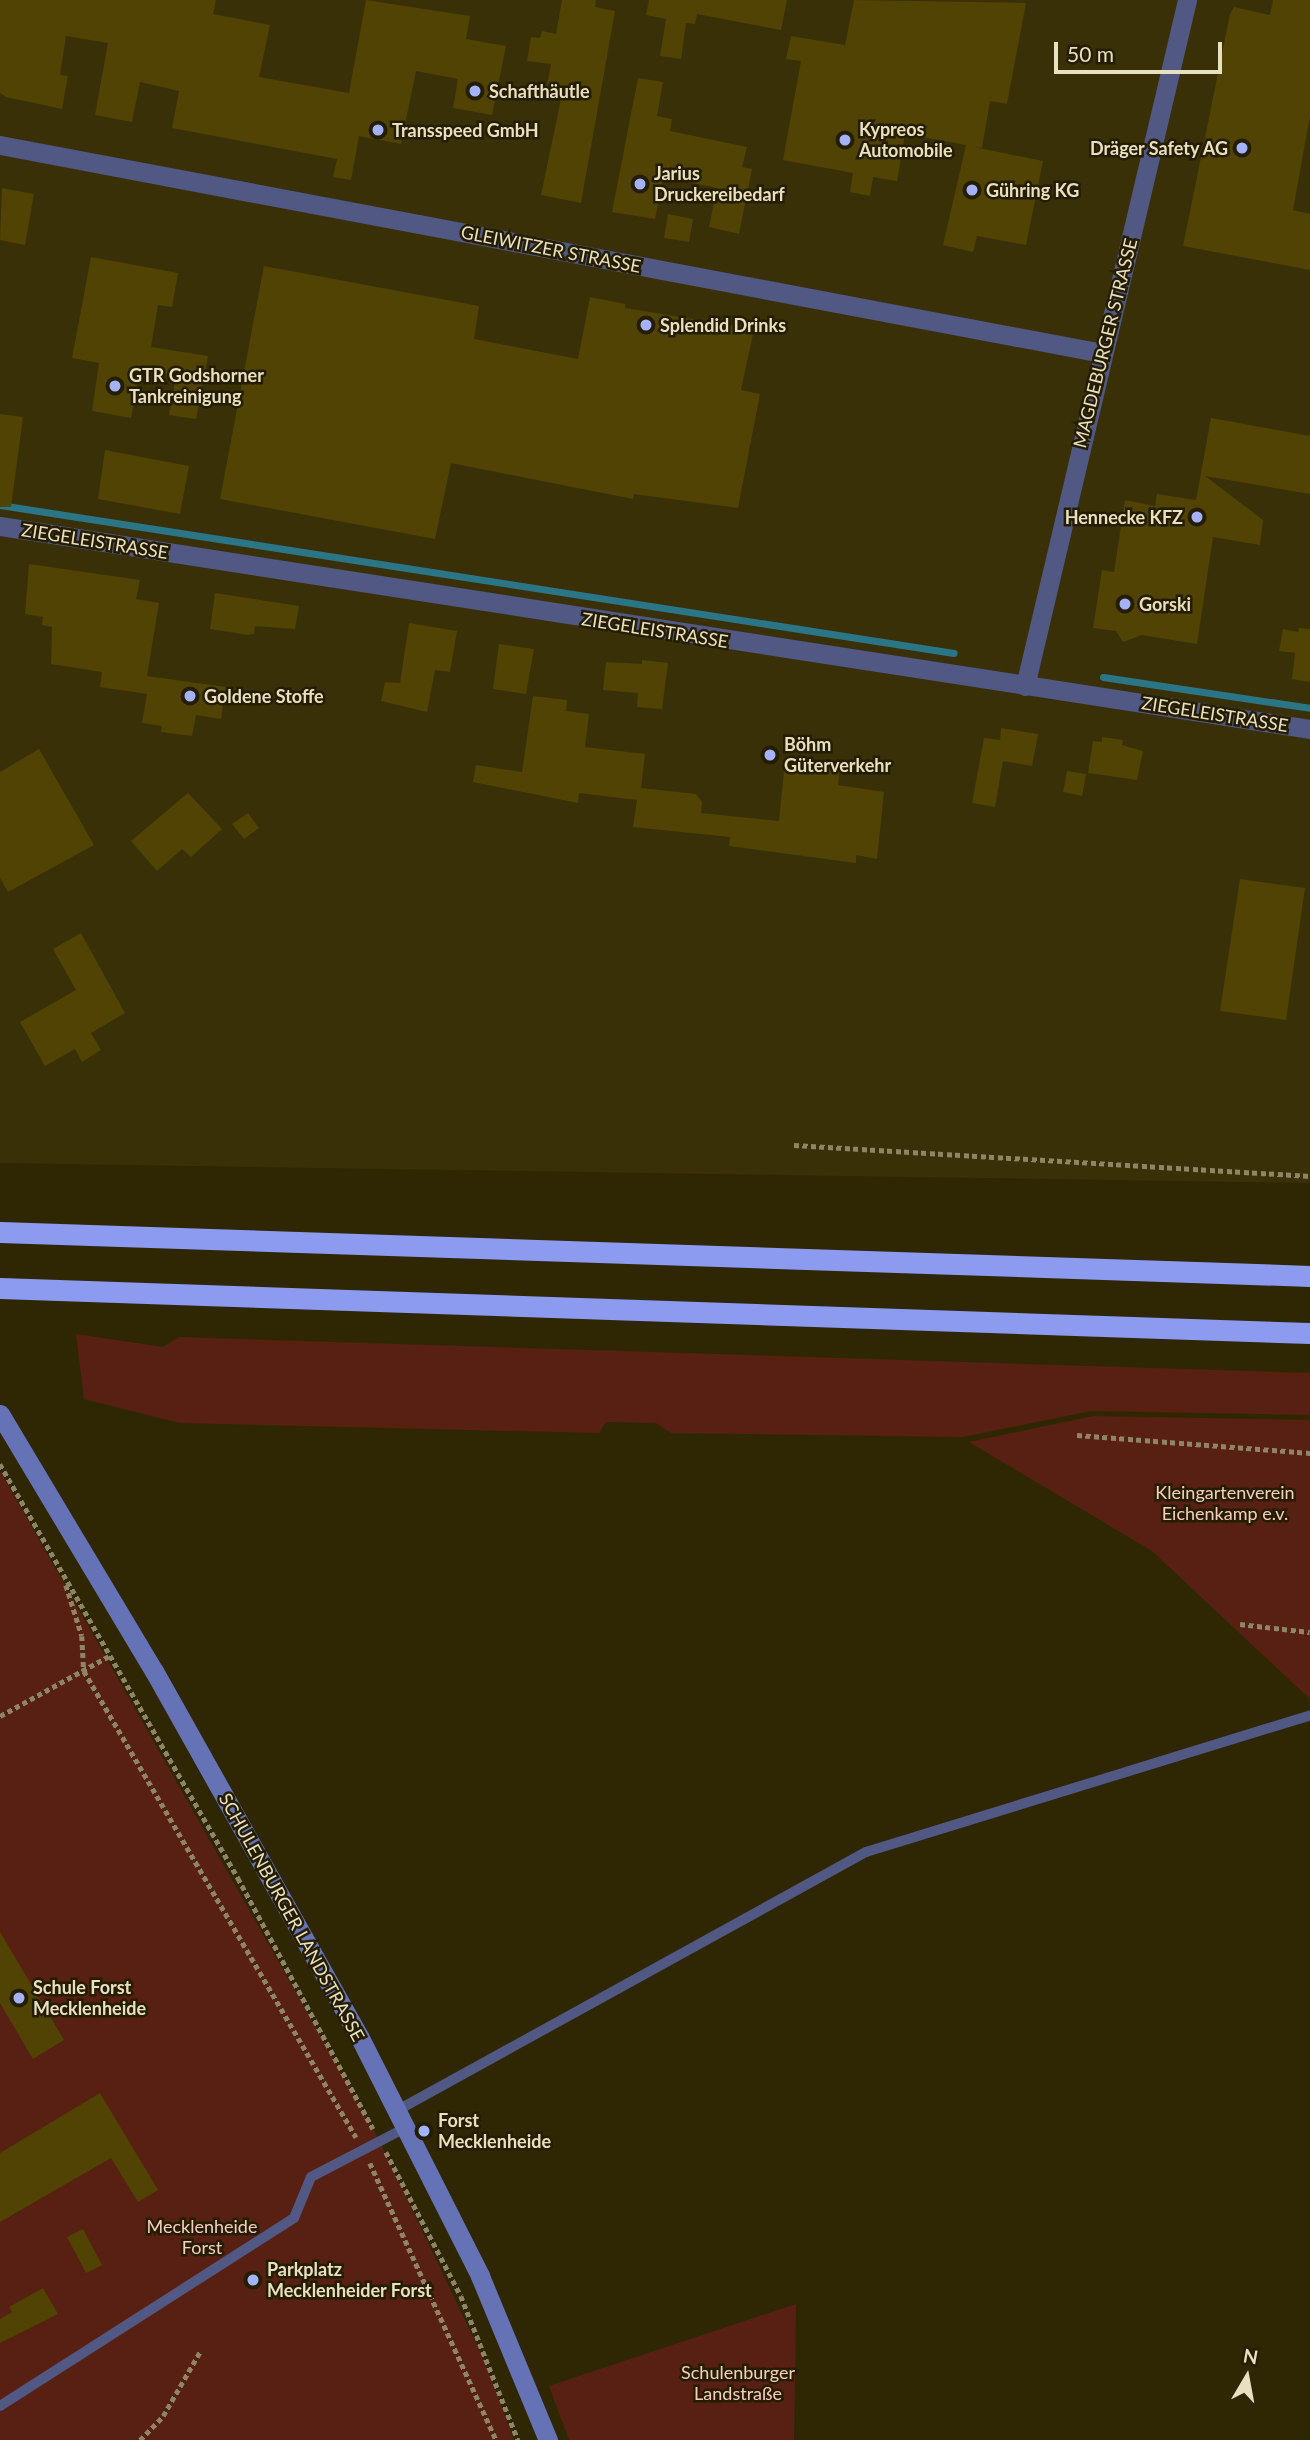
<!DOCTYPE html>
<meta charset="utf-8">
<style>
body{margin:0}
#map{position:relative;width:1310px;height:2440px;overflow:hidden;background:#2f2704;font-family:Lato,sans-serif}
div>[style]{position:absolute}
[style*='--x']{left:calc(var(--x)*1px);top:calc(var(--y)*1px);width:calc(var(--w)*1px);rotate:calc(var(--a)*1deg)}
.built>*{inset:0;background:#3a3008}
.green>*{inset:0;background:#582012}
.stream>*{height:7px;margin:-3.5px;padding:0 3.5px;transform-origin:3.5px;border-radius:3.5px;background:#2a7687}
.building>*{inset:0;background:#504303}
.path>*{height:4.5px;margin-top:-2.25px;transform-origin:0;background:repeating-linear-gradient(90deg,#8d8564 0 5px,transparent 0 8.5px)}
.service>*{height:10px;margin:-5px;padding:0 5px;transform-origin:5px;border-radius:5px;background:#505883}
.minor>*{height:19px;margin:-9.5px;padding:0 9.5px;transform-origin:9.5px;border-radius:9.5px;background:#505883}
.secondary>*{height:19px;margin:-9.5px;padding:0 9.5px;transform-origin:9.5px;border-radius:9.5px;background:#6672b6}
.motorway>*{height:21px;margin:-10.5px;padding:0 10.5px;transform-origin:10.5px;border-radius:10.5px;background:#8c9bf0}
.dots>*{width:19px;height:19px;translate:-50% -50%;box-sizing:border-box;border:4px solid #251d00;border-radius:50%}
span{translate:-50% -50%;white-space:nowrap;text-align:center;line-height:1.15;-webkit-text-stroke:5px #251d00;paint-order:stroke}
.poi-label{font-size:18px;color:#e8e0c0;font-weight:700}
.left{translate:0 -50%;text-align:left}
.right{translate:-100% -50%;text-align:right}
.street-label{font-size:18px;color:#e8e0c0}
.park-label{font-size:18px;color:#f6ccc1}
.north{position:absolute;left:1212px;top:2342px;width:70px;height:70px;-webkit-text-stroke:5px #251d00;paint-order:stroke;rotate:10deg;font-size:19px;font-weight:700;line-height:28px;text-align:center;color:#e8e0c0}
.north::after{content:'';display:block;margin:auto;width:24px;height:32px;background:#e8e0c0;clip-path:polygon(50% 0,100% 100%,50% 72%,0 100%)}
.scale{position:absolute;left:1054px;top:42px;width:168px;height:32px;box-sizing:border-box;border:4px solid #e8e0c0;border-top:0;padding-left:9px;font-size:21px;line-height:24px;white-space:nowrap;color:#e8e0c0;-webkit-text-stroke:5px #251d00;paint-order:stroke}
</style>
<div id="map">
<div class="built">
<i style="clip-path:polygon(0 0,1310px 0,1310px 1183px,0 1163px)"></i>
</div>
<div class="green">
<i style="clip-path:polygon(76px 1334px,163px 1347px,179px 1337px,1310px 1373px,1310px 1415px,1091px 1411px,963px 1437px,671px 1433px,656px 1423px,606px 1422px,599px 1433px,180px 1423px,84px 1399px)"></i>
<i style="clip-path:polygon(1093px 1416px,1310px 1420px,1310px 1699px,1152px 1551px,969px 1442px)"></i>
<i style="clip-path:polygon(0 1471px,374px 2130px,483px 2358px,514px 2440px,0 2440px)"></i>
<i style="clip-path:polygon(796px 2304px,794px 2440px,569px 2440px,549px 2386px)"></i>
</div>
<div class="stream">
<i style="--x:0;--y:505;--w:965;--a:8.82"></i>
<i style="--x:1103;--y:677;--w:209;--a:8.5"></i>
</div>
<div class="building">
<i style="clip-path:polygon(0 0,216px 0,213px 14px,270px 25px,259px 77px,349px 93px,366px 0,470px 16px,466px 39px,506px 46px,492px 115px,453px 108px,458px 79px,416px 71px,401px 144px,359px 136px,351px 180px,333px 177px,337px 159px,172px 128px,179px 91px,140px 82px,132px 122px,95px 115px,108px 43px,66px 36px,60px 75px,68px 76px,62px 109px,6px 97px,0 93px)"></i>
<i style="clip-path:polygon(562px 0,596px 0,595px 7px,615px 11px,581px 203px,541px 195px,561px 99px,545px 96px,551px 64px,527px 61px,531px 37px,540px 38px,542px 31px,556px 34px)"></i>
<i style="clip-path:polygon(649px 0,787px 0,781px 30px,697px 14px,695px 24px,686px 23px,681px 59px,660px 56px,666px 19px,646px 15px)"></i>
<i style="clip-path:polygon(854px 0,1026px 3px,1007px 104px,990px 101px,982px 148px,974px 147px,1043px 161px,1026px 245px,977px 236px,973px 252px,943px 245px,966px 145px,905px 134px,897px 181px,873px 177px,870px 196px,850px 192px,853px 173px,783px 160px,801px 61px,786px 59px,791px 36px,845px 45px)"></i>
<i style="clip-path:polygon(1273px 0,1310px 0,1310px 116px,1293px 210px,1310px 214px,1310px 270px,1183px 246px,1230px 14px,1234px 7px,1270px 15px)"></i>
<i style="clip-path:polygon(638px 78px,663px 82px,657px 116px,672px 119px,670px 131px,747px 147px,742px 167px,752px 169px,739px 234px,709px 227px,717px 188px,663px 177px,655px 219px,612px 212px)"></i>
<i style="clip-path:polygon(2px 188px,34px 194px,25px 245px,0 240px)"></i>
<i style="clip-path:polygon(668px 214px,693px 219px,689px 242px,664px 238px)"></i>
<i style="clip-path:polygon(91px 257px,178px 273px,172px 307px,158px 305px,151px 347px,208px 356px,196px 419px,169px 415px,176px 376px,140px 370px,131px 418px,92px 411px,99px 363px,72px 358px)"></i>
<i style="clip-path:polygon(264px 266px,479px 306px,474px 339px,578px 359px,590px 297px,625px 304px,625px 308px,754px 329px,741px 390px,760px 394px,738px 508px,634px 494px,633px 499px,451px 463px,435px 539px,220px 499px)"></i>
<i style="clip-path:polygon(0 414px,23px 417px,11px 507px,0 507px)"></i>
<i style="clip-path:polygon(1211px 418px,1310px 436px,1310px 494px,1205px 476px,1263px 520px,1260px 545px,1213px 537px,1197px 644px,1142px 635px,1123px 642px,1116px 631px,1093px 628px,1102px 570px,1114px 572px,1125px 500px,1155px 506px,1157px 494px,1196px 500px)"></i>
<i style="clip-path:polygon(105px 450px,189px 466px,180px 514px,98px 499px)"></i>
<i style="clip-path:polygon(29px 564px,140px 580px,136px 599px,159px 603px,147px 676px,226px 687px,221px 719px,196px 715px,192px 736px,161px 732px,162px 726px,142px 723px,147px 694px,100px 687px,102px 672px,51px 664px,52px 627px,42px 625px,43px 617px,25px 614px)"></i>
<i style="clip-path:polygon(215px 593px,299px 606px,295px 629px,255px 626px,254px 634px,248px 635px,210px 629px)"></i>
<i style="clip-path:polygon(409px 623px,457px 631px,450px 672px,435px 670px,427px 712px,381px 701px,385px 682px,400px 683px)"></i>
<i style="clip-path:polygon(1299px 628px,1310px 629px,1310px 682px,1292px 679px,1295px 653px,1279px 651px,1283px 629px,1298px 632px)"></i>
<i style="clip-path:polygon(499px 644px,534px 649px,526px 694px,493px 689px)"></i>
<i style="clip-path:polygon(642px 660px,668px 663px,662px 709px,637px 707px,638px 693px,603px 690px,606px 662px,642px 664px)"></i>
<i style="clip-path:polygon(533px 696px,567px 700px,566px 711px,589px 714px,585px 747px,645px 754px,641px 788px,696px 794px,702px 802px,701px 813px,779px 821px,785px 761px,840px 767px,838px 785px,884px 792px,877px 859px,856px 855px,856px 863px,729px 846px,730px 837px,633px 827px,637px 800px,579px 793px,578px 803px,473px 782px,476px 765px,522px 772px)"></i>
<i style="clip-path:polygon(1001px 728px,1038px 734px,1032px 766px,1003px 761px,995px 807px,972px 803px,984px 738px,1000px 740px)"></i>
<i style="clip-path:polygon(1102px 737px,1123px 740px,1122px 745px,1143px 751px,1137px 780px,1088px 773px,1093px 741px,1102px 742px)"></i>
<i style="clip-path:polygon(39px 749px,94px 845px,8px 892px,0 878px,0 772px)"></i>
<i style="clip-path:polygon(1067px 771px,1086px 774px,1082px 796px,1063px 792px)"></i>
<i style="clip-path:polygon(188px 793px,222px 829px,191px 857px,182px 849px,157px 871px,131px 841px)"></i>
<i style="clip-path:polygon(248px 813px,259px 828px,244px 839px,232px 824px)"></i>
<i style="clip-path:polygon(1240px 879px,1305px 888px,1286px 1020px,1220px 1011px)"></i>
<i style="clip-path:polygon(81px 933px,125px 1013px,91px 1033px,101px 1050px,82px 1062px,75px 1049px,45px 1066px,20px 1022px,76px 990px,53px 949px)"></i>
<i style="clip-path:polygon(0 1932px,64px 2040px,33px 2059px,0 2003px)"></i>
<i style="clip-path:polygon(100px 2093px,158px 2190px,138px 2202px,111px 2158px,0 2222px,0 2153px)"></i>
<i style="clip-path:polygon(83px 2229px,102px 2265px,86px 2273px,67px 2237px)"></i>
<i style="clip-path:polygon(43px 2288px,58px 2314px,0 2343px,0 2319px,12px 2312px,9px 2307px)"></i>
</div>
<div class="path">
<i style="--x:794;--y:1145;--w:517;--a:3.44"></i>
<i style="--x:1077;--y:1435;--w:234;--a:4.4"></i>
<i style="--x:0;--y:1464;--w:478;--a:60.1"></i>
<i style="--x:238;--y:1878;--w:285;--a:61.7"></i>
<i style="--x:66;--y:1585;--w:53;--a:72.6"></i>
<i style="--x:82;--y:1636;--w:35;--a:87"></i>
<i style="--x:84;--y:1671;--w:540;--a:59.73"></i>
<i style="--x:1240;--y:1624;--w:70;--a:6.5"></i>
<i style="--x:0;--y:1716;--w:124;--a:-28.8"></i>
<i style="--x:386;--y:2152;--w:162;--a:62.5"></i>
<i style="--x:461;--y:2296;--w:155;--a:68.4"></i>
<i style="--x:370;--y:2163;--w:304;--a:65.5"></i>
<i style="--x:140;--y:2440;--w:33;--a:-46"></i>
<i style="--x:163;--y:2416;--w:76;--a:-60.1"></i>
</div>
<div class="service">
<i style="--x:398;--y:2110;--w:534;--a:-28.87"></i>
<i style="--x:866;--y:1852;--w:465;--a:-17.1"></i>
<i style="--x:0;--y:2406;--w:349;--a:-32.6"></i>
<i style="--x:294;--y:2218;--w:44;--a:-67.5"></i>
<i style="--x:311;--y:2177;--w:108;--a:-27.5"></i>
</div>
<div class="minor">
<i style="--x:0;--y:145;--w:1121;--a:10.69"></i>
<i style="--x:0;--y:526;--w:1326;--a:8.81"></i>
<i style="--x:1025;--y:686;--w:705;--a:-76.71"></i>
</div>
<div class="secondary">
<i style="--x:0;--y:1414;--w:300;--a:59.1"></i>
<i style="--x:154;--y:1671;--w:419;--a:60.7"></i>
<i style="--x:359;--y:2036;--w:269;--a:63.2"></i>
<i style="--x:480;--y:2276;--w:178;--a:67.5"></i>
</div>
<div class="motorway">
<i style="--x:0;--y:1232;--w:1311;--a:1.92"></i>
<i style="--x:0;--y:1288;--w:1311;--a:1.97"></i>
</div>
<div class="dots">
<i style="left:475px;top:91px;background:#a4b2fc"></i>
<i style="left:378px;top:130px;background:#a4b2fc"></i>
<i style="left:845px;top:140px;background:#a4b2fc"></i>
<i style="left:1242px;top:148px;background:#a4b2fc"></i>
<i style="left:640px;top:184px;background:#a4b2fc"></i>
<i style="left:972px;top:190px;background:#a4b2fc"></i>
<i style="left:646px;top:325px;background:#a4b2fc"></i>
<i style="left:115px;top:386px;background:#a4b2fc"></i>
<i style="left:1197px;top:517px;background:#a4b2fc"></i>
<i style="left:1125px;top:604px;background:#a4b2fc"></i>
<i style="left:190px;top:696px;background:#a4b2fc"></i>
<i style="left:770px;top:755px;background:#a4b2fc"></i>
<i style="left:19px;top:1998px;background:#a4b2fc"></i>
<i style="left:424px;top:2131px;background:#a4b2fc"></i>
<i style="left:253px;top:2280px;background:#a4b2fc"></i>
</div>
<div class="poi-label">
<span class="left" style="left:489px;top:91px">Schafthäutle</span>
<span class="left" style="left:392px;top:130px">Transspeed GmbH</span>
<span class="left" style="left:859px;top:140px">Kypreos<br>Automobile</span>
<span class="right" style="left:1228px;top:148px">Dräger Safety AG</span>
<span class="left" style="left:654px;top:184px">Jarius<br>Druckereibedarf</span>
<span class="left" style="left:986px;top:190px">Gühring KG</span>
<span class="left" style="left:660px;top:325px">Splendid Drinks</span>
<span class="left" style="left:129px;top:386px">GTR Godshorner<br>Tankreinigung</span>
<span class="right" style="left:1183px;top:517px">Hennecke KFZ</span>
<span class="left" style="left:1139px;top:604px">Gorski</span>
<span class="left" style="left:204px;top:696px">Goldene Stoffe</span>
<span class="left" style="left:784px;top:755px">Böhm<br>Güterverkehr</span>
<span class="left" style="left:33px;top:1998px">Schule Forst<br>Mecklenheide</span>
<span class="left" style="left:438px;top:2131px">Forst<br>Mecklenheide</span>
<span class="left" style="left:267px;top:2280px">Parkplatz<br>Mecklenheider Forst</span>
</div>
<div class="street-label">
<span style="left:551px;top:249px;rotate:11deg">GLEIWITZER STRASSE</span>
<span style="left:1105px;top:343px;rotate:-76deg">MAGDEBURGER STRASSE</span>
<span style="left:95px;top:541px;rotate:9deg">ZIEGELEISTRASSE</span>
<span style="left:655px;top:630px;rotate:9deg">ZIEGELEISTRASSE</span>
<span style="left:1215px;top:714px;rotate:9deg">ZIEGELEISTRASSE</span>
<span style="left:292px;top:1917px;rotate:61deg">SCHULENBURGER LANDSTRASSE</span>
</div>
<div class="park-label">
<span style="left:1225px;top:1503px">Kleingartenverein<br>Eichenkamp e.v.</span>
<span style="left:202px;top:2237px">Mecklenheide<br>Forst</span>
<span style="left:738px;top:2383px">Schulenburger<br>Landstraße</span>
</div>
<div class="north">N</div>
<div class="scale">50 m</div>
</div>
